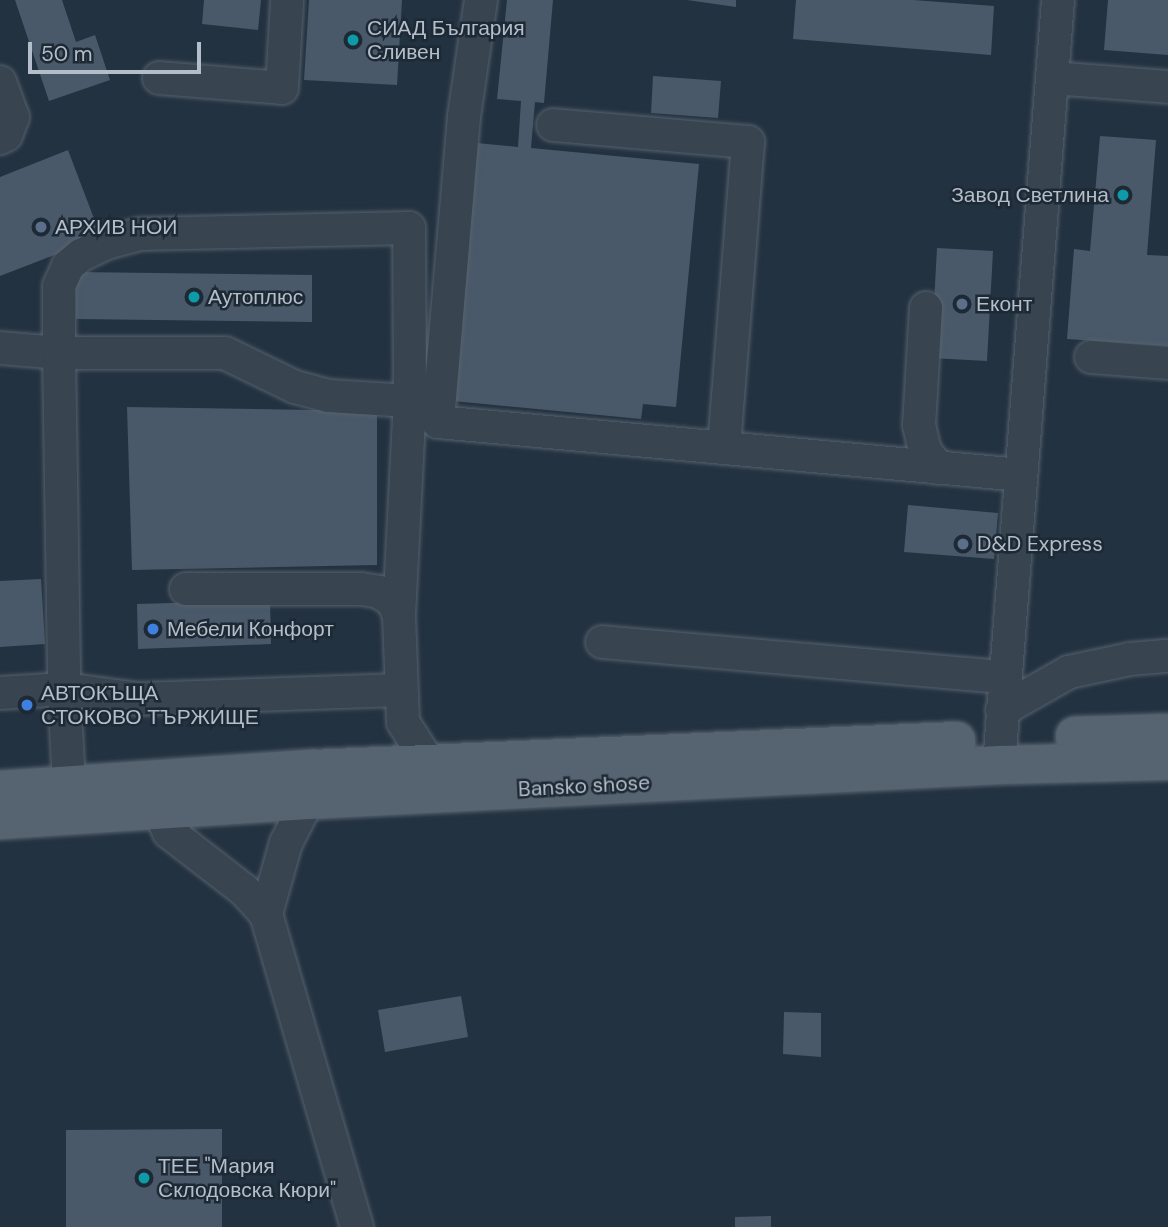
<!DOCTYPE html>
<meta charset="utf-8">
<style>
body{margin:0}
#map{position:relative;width:1168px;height:1227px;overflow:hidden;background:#233240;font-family:"DM Sans",sans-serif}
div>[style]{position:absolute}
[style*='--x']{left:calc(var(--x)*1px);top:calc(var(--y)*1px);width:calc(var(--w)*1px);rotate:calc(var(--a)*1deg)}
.building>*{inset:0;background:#495969}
.roads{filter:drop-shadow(0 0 2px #56616d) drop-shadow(0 0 2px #56616d)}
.minor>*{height:32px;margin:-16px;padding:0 16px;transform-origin:16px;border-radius:16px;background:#38444f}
.major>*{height:38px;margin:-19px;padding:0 19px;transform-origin:19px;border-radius:19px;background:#566370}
.dots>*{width:19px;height:19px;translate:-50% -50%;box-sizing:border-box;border:4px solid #1d2935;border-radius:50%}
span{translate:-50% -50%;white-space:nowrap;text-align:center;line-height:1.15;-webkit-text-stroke:5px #1d2935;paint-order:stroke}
.poi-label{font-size:21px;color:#b4beca}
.left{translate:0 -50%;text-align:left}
.right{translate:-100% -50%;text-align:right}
.street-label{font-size:21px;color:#b4beca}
.scale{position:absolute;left:28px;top:42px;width:173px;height:32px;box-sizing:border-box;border:4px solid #b4beca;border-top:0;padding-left:9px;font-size:21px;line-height:24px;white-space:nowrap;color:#b4beca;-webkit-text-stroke:5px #1d2935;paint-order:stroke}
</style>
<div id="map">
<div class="building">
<i style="clip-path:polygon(15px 0,62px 0,76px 42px,95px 35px,110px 80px,49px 101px)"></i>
<i style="clip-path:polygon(204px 0,261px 0,258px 30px,202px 24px)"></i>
<i style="clip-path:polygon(309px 0,402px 0,397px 85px,304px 80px)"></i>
<i style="clip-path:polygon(507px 0,553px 0,544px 103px,535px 102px,531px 148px,699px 164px,676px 407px,643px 404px,641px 419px,453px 401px,477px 143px,518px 147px,521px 101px,497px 99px)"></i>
<i style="clip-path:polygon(687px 0,736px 0,736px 7px)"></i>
<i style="clip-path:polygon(796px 0,913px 0,994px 6px,991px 55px,793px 39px)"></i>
<i style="clip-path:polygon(1108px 0,1168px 0,1168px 55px,1104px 50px)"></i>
<i style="clip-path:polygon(653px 76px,721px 81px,718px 118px,651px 113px)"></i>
<i style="clip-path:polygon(1100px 136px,1156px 140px,1147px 255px,1168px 256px,1168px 346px,1067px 339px,1074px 249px,1090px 251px)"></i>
<i style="clip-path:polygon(68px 150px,101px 237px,0 276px,0 177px)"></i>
<i style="clip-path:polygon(937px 248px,993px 251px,987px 361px,931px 358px)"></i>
<i style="clip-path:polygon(76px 272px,312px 275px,312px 322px,76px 319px)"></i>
<i style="clip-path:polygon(127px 407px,377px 411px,377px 565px,132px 570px)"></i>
<i style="clip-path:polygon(908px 505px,998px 513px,994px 559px,904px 552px)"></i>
<i style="clip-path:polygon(41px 579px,45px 644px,0 647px,0 581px)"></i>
<i style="clip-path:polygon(270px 600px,271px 644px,138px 649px,137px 604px)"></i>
<i style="clip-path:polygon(461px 996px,468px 1037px,385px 1052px,378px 1010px)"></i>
<i style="clip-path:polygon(784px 1012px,821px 1013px,821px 1057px,783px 1054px)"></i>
<i style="clip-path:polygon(222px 1129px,222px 1227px,66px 1227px,66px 1130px)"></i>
<i style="clip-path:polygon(771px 1216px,771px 1227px,735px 1227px,735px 1217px)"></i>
</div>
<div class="roads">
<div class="minor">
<i style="--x:481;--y:0;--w:118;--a:98.3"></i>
<i style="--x:464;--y:117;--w:306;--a:94.9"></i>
<i style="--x:438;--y:422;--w:585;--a:5.19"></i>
<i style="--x:159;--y:78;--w:123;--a:4.6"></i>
<i style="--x:282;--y:88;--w:88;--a:-86.7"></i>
<i style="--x:1052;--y:78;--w:116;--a:4.4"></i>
<i style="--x:0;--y:82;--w:37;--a:70"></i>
<i style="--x:13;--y:117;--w:19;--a:111"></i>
<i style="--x:6;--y:135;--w:7;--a:153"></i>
<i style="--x:553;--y:125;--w:196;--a:5"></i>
<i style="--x:748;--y:142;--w:307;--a:94.5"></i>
<i style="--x:926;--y:308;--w:117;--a:93.4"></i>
<i style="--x:919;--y:425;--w:27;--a:77"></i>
<i style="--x:925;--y:451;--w:22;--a:51"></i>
<i style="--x:0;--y:348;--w:59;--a:4.8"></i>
<i style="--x:59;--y:353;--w:336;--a:89.1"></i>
<i style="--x:64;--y:689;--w:96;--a:87"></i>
<i style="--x:1091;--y:357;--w:77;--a:4.5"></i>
<i style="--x:186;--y:589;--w:175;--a:0"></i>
<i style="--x:361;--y:589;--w:18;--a:9"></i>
<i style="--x:379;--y:592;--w:17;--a:33"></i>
<i style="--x:393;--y:601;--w:16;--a:68"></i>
<i style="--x:399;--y:616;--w:106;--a:87.8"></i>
<i style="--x:403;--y:722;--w:49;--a:57.6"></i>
<i style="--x:399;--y:616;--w:215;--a:-87.1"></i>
<i style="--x:410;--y:401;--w:173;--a:-90.3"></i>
<i style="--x:409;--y:228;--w:269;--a:178.7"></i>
<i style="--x:140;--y:234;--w:35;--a:165"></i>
<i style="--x:106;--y:243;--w:28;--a:154"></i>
<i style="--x:81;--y:255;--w:17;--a:140"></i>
<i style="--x:68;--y:266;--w:22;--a:114"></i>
<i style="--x:59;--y:286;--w:67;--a:90"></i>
<i style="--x:59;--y:353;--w:166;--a:0"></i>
<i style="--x:225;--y:353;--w:78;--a:25.9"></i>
<i style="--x:295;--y:387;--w:35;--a:15"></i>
<i style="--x:329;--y:396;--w:81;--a:3.5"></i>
<i style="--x:602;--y:642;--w:405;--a:5"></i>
<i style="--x:0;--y:693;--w:64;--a:-3.6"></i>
<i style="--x:64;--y:689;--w:76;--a:7.6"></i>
<i style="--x:139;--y:699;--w:261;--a:-2"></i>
<i style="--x:1002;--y:710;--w:77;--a:-29.6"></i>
<i style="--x:1069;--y:672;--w:62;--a:-12"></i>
<i style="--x:1130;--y:659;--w:38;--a:-5"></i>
<i style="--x:999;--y:765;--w:767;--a:-85.59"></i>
<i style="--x:159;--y:809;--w:25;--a:67"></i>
<i style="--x:169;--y:832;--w:96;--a:37.8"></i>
<i style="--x:245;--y:891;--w:31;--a:48"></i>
<i style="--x:266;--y:914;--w:326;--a:73.8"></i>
<i style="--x:266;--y:914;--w:74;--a:-74.3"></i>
<i style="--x:286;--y:843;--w:48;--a:-62.9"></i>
</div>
<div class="major">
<i style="--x:1075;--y:736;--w:93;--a:-1.8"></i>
<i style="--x:0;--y:790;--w:313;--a:-3.9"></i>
<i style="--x:312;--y:769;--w:645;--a:-2.49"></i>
<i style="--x:0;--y:820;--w:309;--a:-3.7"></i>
<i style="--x:308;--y:800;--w:692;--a:-2.9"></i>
<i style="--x:999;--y:765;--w:169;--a:-1.4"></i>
</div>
</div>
<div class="dots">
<i style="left:353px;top:40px;background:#0f9aa8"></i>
<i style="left:1123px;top:195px;background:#0f9aa8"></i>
<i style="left:41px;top:227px;background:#5c6f8a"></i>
<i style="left:194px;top:297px;background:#0f9aa8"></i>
<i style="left:962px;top:304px;background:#5c6f8a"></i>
<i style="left:963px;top:544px;background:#5c6f8a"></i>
<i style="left:153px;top:629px;background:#3f7fe0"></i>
<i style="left:27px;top:705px;background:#3f7fe0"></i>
<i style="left:144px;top:1178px;background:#0f9aa8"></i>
</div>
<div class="poi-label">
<span class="left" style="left:367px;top:40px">СИАД България<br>Сливен</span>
<span class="right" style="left:1109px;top:195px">Завод Светлина</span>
<span class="left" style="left:55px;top:227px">АРХИВ НОИ</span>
<span class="left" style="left:208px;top:297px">Аутоплюс</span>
<span class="left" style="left:976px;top:304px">Еконт</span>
<span class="left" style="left:977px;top:544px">D&amp;D Express</span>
<span class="left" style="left:167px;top:629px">Мебели Конфорт</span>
<span class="left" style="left:41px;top:705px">АВТОКЪЩА<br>СТОКОВО ТЪРЖИЩЕ</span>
<span class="left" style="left:158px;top:1178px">ТЕЕ "Мария<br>Склодовска Кюри"</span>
</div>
<div class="street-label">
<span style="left:584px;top:786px;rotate:-3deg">Bansko shose</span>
</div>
<div class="scale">50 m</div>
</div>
